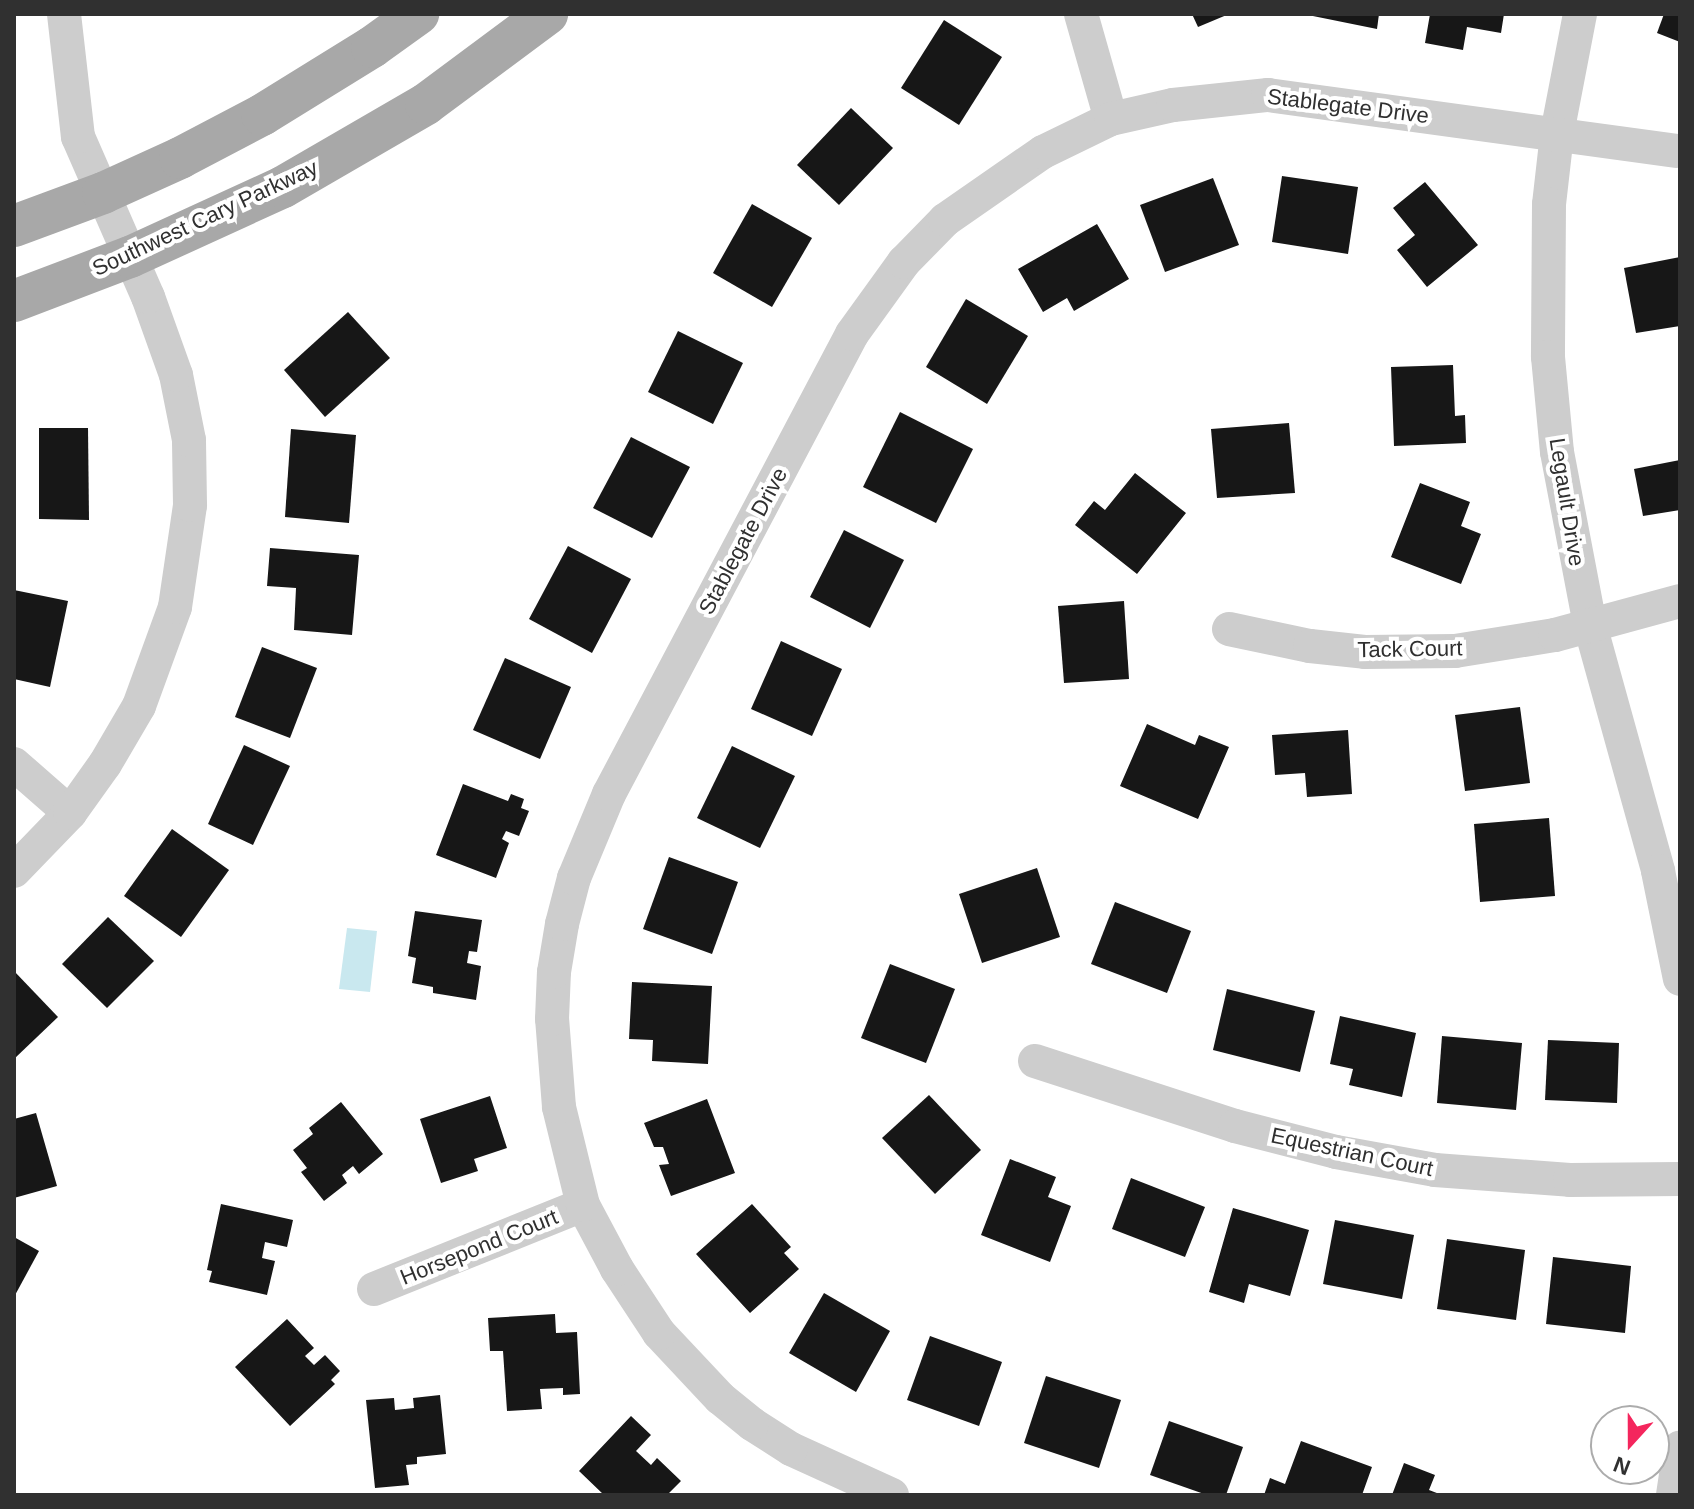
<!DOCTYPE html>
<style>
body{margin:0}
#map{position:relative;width:1694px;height:1509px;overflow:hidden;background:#fff;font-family:Arial,sans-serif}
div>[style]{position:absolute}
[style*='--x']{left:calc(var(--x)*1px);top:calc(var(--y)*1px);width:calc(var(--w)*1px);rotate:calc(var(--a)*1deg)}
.water>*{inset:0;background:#c9e8ef}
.building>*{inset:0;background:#171717}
.minor>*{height:34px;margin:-17px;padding:0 17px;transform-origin:17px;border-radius:17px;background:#cdcdcd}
.major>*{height:42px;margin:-21px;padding:0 21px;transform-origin:21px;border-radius:21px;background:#a8a8a8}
span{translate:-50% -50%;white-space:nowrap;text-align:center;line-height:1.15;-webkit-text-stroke:8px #fff;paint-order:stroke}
.street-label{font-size:22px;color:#303030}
.frame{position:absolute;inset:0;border:16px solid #303030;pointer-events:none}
.north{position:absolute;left:1590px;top:1405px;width:80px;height:80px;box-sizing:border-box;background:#fff;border:2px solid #acacac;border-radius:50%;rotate:201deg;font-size:22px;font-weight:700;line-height:32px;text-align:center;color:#303030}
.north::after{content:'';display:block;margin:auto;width:28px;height:36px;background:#f4265d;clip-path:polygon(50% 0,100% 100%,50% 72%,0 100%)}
</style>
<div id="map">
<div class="water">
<i style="clip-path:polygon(347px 928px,377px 931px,370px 992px,339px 989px)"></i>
</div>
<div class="building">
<i style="clip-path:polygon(1192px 14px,1229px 14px,1198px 27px)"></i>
<i style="clip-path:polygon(1303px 14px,1379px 14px,1377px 29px)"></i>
<i style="clip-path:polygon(1430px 14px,1504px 14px,1501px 33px,1467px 27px,1463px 50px,1425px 43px)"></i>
<i style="clip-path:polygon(1664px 14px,1680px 14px,1680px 42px,1657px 33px)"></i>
<i style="clip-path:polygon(944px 20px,1002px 57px,959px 125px,901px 88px)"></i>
<i style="clip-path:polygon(851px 108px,893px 148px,839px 205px,797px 165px)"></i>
<i style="clip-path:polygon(1282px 176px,1358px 187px,1348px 254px,1272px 242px)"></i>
<i style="clip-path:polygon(1213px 178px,1239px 245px,1165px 272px,1140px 205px)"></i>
<i style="clip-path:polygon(1425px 182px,1478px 245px,1427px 287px,1397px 250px,1415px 235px,1393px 208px)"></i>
<i style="clip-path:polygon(752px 204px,812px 238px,772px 307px,713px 273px)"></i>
<i style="clip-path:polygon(1097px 224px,1129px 279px,1074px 311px,1067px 298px,1043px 312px,1018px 269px)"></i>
<i style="clip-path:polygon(1680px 257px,1680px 326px,1636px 333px,1624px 268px)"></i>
<i style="clip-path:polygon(966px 299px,1028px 336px,987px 404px,926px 367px)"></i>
<i style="clip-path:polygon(348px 312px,390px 358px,325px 417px,284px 370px)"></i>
<i style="clip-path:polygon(678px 331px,743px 363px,713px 424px,648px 392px)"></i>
<i style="clip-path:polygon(1453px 365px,1455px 416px,1465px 415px,1466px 443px,1394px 446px,1391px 367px)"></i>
<i style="clip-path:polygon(900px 412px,973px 449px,936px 523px,863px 487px)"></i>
<i style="clip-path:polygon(1289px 423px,1295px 493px,1217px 498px,1211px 429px)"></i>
<i style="clip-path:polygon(39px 428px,88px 428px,89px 520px,39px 519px)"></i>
<i style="clip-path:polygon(291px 429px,356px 435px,349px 523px,285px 517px)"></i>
<i style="clip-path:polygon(631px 437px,690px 467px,652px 538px,593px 508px)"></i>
<i style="clip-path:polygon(1680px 460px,1680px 510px,1643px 516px,1634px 469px)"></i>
<i style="clip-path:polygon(1135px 473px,1186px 513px,1137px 574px,1075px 525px,1094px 501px,1105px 510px)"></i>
<i style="clip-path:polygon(1420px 483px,1470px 502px,1461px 526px,1481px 534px,1461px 584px,1391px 557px)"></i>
<i style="clip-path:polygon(844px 530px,904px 560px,870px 628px,810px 597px)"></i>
<i style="clip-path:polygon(568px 546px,631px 579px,592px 653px,529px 619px)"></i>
<i style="clip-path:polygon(270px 548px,359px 555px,352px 635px,294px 630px,296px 588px,267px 586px)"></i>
<i style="clip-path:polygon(14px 590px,68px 601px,50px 687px,14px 679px)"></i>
<i style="clip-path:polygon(1124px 601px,1129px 679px,1064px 683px,1058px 606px)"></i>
<i style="clip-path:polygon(781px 641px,842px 669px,812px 736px,751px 709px)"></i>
<i style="clip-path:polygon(262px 647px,317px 668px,290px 738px,235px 717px)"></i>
<i style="clip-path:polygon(505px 658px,571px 687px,540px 759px,473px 730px)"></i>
<i style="clip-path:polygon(1520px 707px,1530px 783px,1465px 791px,1455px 715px)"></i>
<i style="clip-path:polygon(1147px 724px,1195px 745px,1199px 735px,1229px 747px,1198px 819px,1120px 786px)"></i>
<i style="clip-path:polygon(1348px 730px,1352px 794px,1307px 797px,1305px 773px,1275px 775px,1272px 735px)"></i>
<i style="clip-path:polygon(244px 745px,290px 766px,253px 845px,208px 824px)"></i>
<i style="clip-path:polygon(732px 746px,795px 776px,760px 848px,697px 818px)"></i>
<i style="clip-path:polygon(463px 784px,508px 801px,511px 794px,524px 799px,521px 808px,529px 811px,519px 836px,506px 831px,502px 839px,509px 843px,496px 878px,436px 855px)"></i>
<i style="clip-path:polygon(1549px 818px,1555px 896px,1480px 902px,1474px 824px)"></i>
<i style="clip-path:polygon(172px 829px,229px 870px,181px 937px,124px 896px)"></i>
<i style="clip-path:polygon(669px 857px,738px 882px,712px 954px,643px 929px)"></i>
<i style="clip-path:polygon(1037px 868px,1060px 937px,982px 963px,959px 894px)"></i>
<i style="clip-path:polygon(1115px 902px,1191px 931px,1167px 993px,1091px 964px)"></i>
<i style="clip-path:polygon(415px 911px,482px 920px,477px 952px,469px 951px,467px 963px,481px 966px,476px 1000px,433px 993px,433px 987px,412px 983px,416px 958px,408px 956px)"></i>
<i style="clip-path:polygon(108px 917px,154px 961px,107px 1008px,62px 964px)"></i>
<i style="clip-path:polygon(890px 964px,955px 989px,926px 1063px,861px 1038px)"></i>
<i style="clip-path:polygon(14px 971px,58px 1017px,14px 1059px)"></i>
<i style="clip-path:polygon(632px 982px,712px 986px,708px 1064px,652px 1061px,653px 1040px,629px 1039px)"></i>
<i style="clip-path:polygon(1227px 989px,1315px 1011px,1300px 1072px,1213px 1050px)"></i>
<i style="clip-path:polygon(1340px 1016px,1416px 1033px,1402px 1097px,1349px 1085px,1353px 1069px,1330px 1064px)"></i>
<i style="clip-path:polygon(1442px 1036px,1522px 1043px,1516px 1110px,1437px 1103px)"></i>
<i style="clip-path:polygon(1548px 1040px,1619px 1043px,1617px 1103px,1545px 1100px)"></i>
<i style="clip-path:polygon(929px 1095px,981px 1150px,935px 1194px,882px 1138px)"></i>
<i style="clip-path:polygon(490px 1096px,507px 1148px,474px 1159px,478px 1171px,441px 1183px,420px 1119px)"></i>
<i style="clip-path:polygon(707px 1099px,735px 1173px,671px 1196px,659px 1165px,669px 1164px,663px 1147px,654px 1147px,644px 1123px)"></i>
<i style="clip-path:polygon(341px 1102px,383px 1154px,359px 1174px,353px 1166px,342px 1175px,347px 1183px,324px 1201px,301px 1172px,307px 1168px,293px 1150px,313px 1134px,309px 1128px)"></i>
<i style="clip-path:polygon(36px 1113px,57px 1186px,14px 1198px,14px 1119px)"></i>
<i style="clip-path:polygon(1010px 1159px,1056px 1177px,1048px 1197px,1071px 1206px,1050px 1262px,981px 1235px)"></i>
<i style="clip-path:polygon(1131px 1178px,1205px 1207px,1185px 1257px,1112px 1229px)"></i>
<i style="clip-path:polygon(221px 1204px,293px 1220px,287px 1247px,265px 1242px,262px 1258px,275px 1261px,267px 1295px,209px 1282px,212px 1271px,207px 1270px)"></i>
<i style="clip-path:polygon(752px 1204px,791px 1247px,784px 1253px,799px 1269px,750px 1313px,696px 1254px)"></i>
<i style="clip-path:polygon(1233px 1208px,1309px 1230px,1290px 1296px,1249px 1284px,1244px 1303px,1209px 1292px)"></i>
<i style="clip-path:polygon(1335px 1220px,1414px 1235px,1402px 1299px,1323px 1284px)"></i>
<i style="clip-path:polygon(14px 1237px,39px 1251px,14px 1297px)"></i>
<i style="clip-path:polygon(1447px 1239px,1525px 1250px,1516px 1320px,1437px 1309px)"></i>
<i style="clip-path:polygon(1553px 1257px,1631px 1266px,1625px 1333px,1546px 1324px)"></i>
<i style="clip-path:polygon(824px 1293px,890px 1331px,856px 1392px,789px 1353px)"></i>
<i style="clip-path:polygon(555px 1314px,556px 1333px,577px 1332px,580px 1394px,563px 1395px,563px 1388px,540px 1389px,542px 1409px,507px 1411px,503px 1351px,490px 1351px,488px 1318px)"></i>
<i style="clip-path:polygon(287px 1319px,314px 1348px,305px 1356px,314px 1365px,325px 1355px,340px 1371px,331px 1380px,335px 1384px,290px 1426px,235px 1367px)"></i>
<i style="clip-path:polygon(930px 1336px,1002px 1362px,979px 1426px,907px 1400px)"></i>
<i style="clip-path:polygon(1046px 1376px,1121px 1400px,1099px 1468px,1024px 1443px)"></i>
<i style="clip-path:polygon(440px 1395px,446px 1454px,417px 1457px,417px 1464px,406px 1465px,409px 1485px,375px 1488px,366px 1400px,394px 1398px,395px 1410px,414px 1408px,413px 1398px)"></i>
<i style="clip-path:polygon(631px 1416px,651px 1435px,636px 1451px,651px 1465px,657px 1458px,681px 1481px,667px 1495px,604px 1495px,579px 1471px)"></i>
<i style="clip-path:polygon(1169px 1421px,1243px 1447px,1226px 1495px,1207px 1495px,1150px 1475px)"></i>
<i style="clip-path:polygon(1301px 1441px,1372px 1467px,1362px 1495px,1264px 1495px,1270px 1478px,1285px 1484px)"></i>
<i style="clip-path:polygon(1404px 1463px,1435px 1475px,1429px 1490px,1442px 1495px,1392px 1495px)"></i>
</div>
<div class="minor">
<i style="--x:1081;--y:14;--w:109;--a:74.1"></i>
<i style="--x:1580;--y:14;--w:122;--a:100.9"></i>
<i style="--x:1557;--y:134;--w:70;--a:96.5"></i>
<i style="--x:1549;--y:204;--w:153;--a:90.4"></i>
<i style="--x:1548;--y:357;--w:95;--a:84.6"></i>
<i style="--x:1557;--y:452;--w:176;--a:79.2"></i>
<i style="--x:1590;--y:625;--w:255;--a:74.5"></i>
<i style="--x:1658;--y:871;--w:110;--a:78.5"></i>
<i style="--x:1229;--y:629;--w:83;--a:11.9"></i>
<i style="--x:1310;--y:646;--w:55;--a:6.2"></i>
<i style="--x:1365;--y:652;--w:90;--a:-0.6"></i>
<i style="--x:1455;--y:651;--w:101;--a:-9.1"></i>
<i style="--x:1555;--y:635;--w:130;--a:-15.2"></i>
<i style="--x:14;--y:764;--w:74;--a:41.2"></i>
<i style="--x:14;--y:871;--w:81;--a:-46"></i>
<i style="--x:70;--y:813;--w:60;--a:-54.5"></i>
<i style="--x:105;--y:764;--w:67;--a:-59.6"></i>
<i style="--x:139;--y:706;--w:105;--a:-70"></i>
<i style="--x:175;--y:607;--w:103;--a:-81.6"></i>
<i style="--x:190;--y:505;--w:65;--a:-90.9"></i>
<i style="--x:189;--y:440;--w:66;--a:-101.3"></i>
<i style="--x:176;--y:375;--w:83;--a:-109.7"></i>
<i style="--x:148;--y:297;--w:175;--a:-113.6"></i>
<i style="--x:78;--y:137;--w:124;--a:-96.5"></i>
<i style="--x:1035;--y:1061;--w:210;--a:18"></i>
<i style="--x:1235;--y:1126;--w:104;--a:14.4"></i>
<i style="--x:1336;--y:1152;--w:101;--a:10.3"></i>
<i style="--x:1435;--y:1170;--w:135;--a:4.2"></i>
<i style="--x:1570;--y:1180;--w:110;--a:-0.5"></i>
<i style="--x:374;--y:1289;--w:225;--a:-21.9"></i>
<i style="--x:892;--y:1495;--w:111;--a:-155.5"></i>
<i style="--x:791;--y:1449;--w:46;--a:-147.3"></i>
<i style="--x:752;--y:1424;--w:41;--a:-140.9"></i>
<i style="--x:720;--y:1398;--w:89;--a:-133.2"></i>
<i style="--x:659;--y:1333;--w:77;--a:-123.3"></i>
<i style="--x:617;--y:1269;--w:72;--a:-118"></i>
<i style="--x:583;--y:1205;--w:101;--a:-103.8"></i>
<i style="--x:559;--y:1107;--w:88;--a:-94.5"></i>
<i style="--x:552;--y:1019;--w:47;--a:-87.6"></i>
<i style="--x:554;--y:972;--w:49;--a:-80.5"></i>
<i style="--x:562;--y:924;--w:48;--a:-75.4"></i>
<i style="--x:574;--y:878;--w:91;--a:-67.4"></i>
<i style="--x:609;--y:794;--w:520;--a:-62.15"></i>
<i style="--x:852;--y:334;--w:89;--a:-54.2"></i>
<i style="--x:904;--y:262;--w:59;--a:-45.7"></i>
<i style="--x:945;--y:220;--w:119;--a:-34.8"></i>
<i style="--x:1043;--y:152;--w:76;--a:-25.9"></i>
<i style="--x:1111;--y:119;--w:64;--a:-12.7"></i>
<i style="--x:1173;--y:105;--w:96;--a:-6"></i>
<i style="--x:1268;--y:95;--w:412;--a:7.8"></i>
<i style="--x:1673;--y:1495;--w:48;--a:-81.5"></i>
</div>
<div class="major">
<i style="--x:14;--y:226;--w:95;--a:-20.3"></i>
<i style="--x:103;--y:193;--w:85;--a:-24.4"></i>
<i style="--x:180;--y:158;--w:93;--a:-27.7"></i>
<i style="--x:262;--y:115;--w:129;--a:-31.7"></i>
<i style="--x:372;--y:47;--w:57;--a:-35.7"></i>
<i style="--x:14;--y:301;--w:124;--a:-20.8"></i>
<i style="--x:130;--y:257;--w:168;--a:-24.6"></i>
<i style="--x:283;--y:187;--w:165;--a:-30.1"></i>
<i style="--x:426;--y:104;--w:151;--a:-36.6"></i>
</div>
<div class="street-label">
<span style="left:1348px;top:106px;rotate:7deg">Stablegate Drive</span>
<span style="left:205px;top:218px;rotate:-25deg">Southwest Cary Parkway</span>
<span style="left:1567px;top:502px;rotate:81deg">Legault Drive</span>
<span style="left:743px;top:541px;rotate:-62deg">Stablegate Drive</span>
<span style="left:1410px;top:649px;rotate:-1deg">Tack Court</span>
<span style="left:1352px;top:1152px;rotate:12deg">Equestrian Court</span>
<span style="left:479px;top:1247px;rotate:-22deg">Horsepond Court</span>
</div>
<div class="frame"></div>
<div class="north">N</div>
</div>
